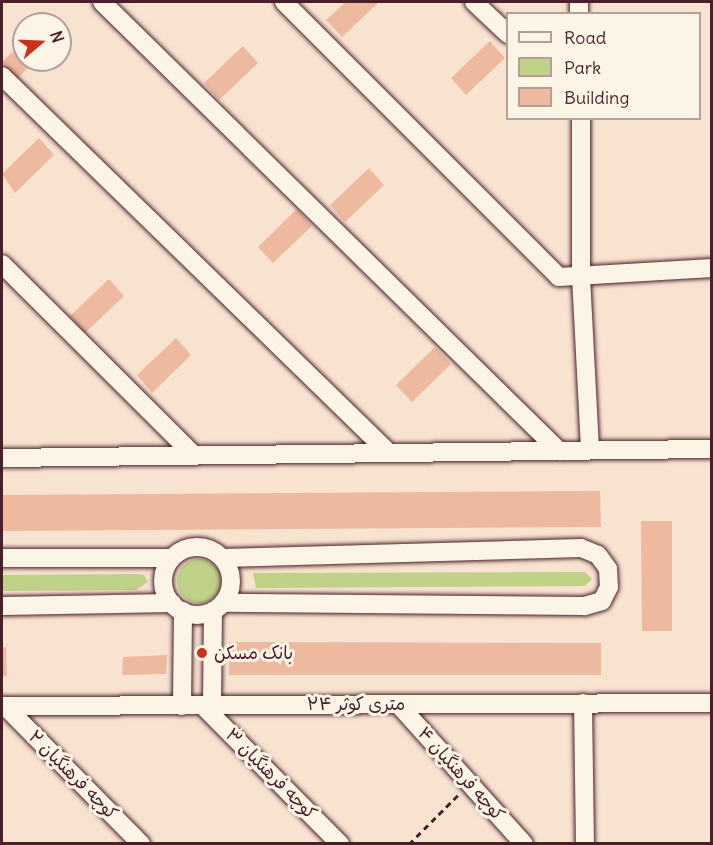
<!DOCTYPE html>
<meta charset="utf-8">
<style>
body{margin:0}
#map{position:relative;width:713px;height:845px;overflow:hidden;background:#f8e3d0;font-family:Delius,"Playpen Sans Arabic",sans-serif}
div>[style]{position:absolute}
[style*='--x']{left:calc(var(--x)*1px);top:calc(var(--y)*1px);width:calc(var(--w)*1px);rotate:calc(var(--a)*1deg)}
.green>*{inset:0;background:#bfd287}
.round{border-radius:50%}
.building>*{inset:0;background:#edba9f}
.path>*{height:3px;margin-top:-1.5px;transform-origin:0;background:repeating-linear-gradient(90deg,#4a1f2b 0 6px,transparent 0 10.5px)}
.roads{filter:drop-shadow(0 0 2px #4a1f2b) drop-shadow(0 0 2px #4a1f2b)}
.street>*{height:18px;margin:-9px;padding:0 9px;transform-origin:9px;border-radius:9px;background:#fcf5e5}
.street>.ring{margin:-9px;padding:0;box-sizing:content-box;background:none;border:18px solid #fcf5e5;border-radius:50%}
.dots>*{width:16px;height:16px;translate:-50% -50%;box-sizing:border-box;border:3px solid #fcf5e5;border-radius:50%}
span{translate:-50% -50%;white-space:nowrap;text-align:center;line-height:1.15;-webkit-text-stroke:6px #fcf5e5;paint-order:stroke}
.poi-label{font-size:18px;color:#4a1f2b}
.left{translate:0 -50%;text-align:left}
.street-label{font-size:18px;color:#4a1f2b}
.frame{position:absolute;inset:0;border:3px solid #4a1f2b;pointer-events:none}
.legend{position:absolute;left:506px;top:12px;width:195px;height:108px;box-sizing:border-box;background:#fcf5e5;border:2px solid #b59f9b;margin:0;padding:8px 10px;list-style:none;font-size:18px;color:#4a1f2b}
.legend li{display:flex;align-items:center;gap:12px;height:30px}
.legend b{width:30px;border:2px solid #b59f9b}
.north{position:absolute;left:12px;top:12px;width:60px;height:60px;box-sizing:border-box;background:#fcf5e5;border:2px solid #b59f9b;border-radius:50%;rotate:71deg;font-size:16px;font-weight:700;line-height:24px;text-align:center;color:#4a1f2b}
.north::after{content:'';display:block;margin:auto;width:21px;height:27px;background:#c8321e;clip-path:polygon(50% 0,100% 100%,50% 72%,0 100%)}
</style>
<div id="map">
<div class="green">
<i class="round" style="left:177px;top:559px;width:44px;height:44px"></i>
<i style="clip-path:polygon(585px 572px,592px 579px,585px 586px,256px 588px,253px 573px)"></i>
<i style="clip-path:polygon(137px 574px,144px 575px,148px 582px,136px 590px,2px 591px,2px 575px)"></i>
</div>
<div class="building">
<i style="clip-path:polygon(346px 2px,379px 2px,342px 37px,326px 20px)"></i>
<i style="clip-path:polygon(24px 40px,24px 60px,36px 60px,15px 81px,2px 62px)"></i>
<i style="clip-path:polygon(490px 41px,505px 58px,466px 95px,451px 78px)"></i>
<i style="clip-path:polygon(243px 46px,258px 63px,219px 100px,204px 83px)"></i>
<i style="clip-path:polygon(39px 138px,54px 155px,15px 193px,2px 174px)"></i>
<i style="clip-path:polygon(369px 168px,384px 185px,345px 222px,330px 205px)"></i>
<i style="clip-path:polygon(297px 209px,312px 226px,273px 263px,258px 247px)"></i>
<i style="clip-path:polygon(109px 279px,124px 296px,85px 333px,70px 316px)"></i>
<i style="clip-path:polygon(176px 338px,191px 355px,152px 393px,137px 375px)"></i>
<i style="clip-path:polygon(435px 347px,451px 364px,412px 402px,396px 385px)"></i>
<i style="clip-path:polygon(600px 491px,601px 527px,2px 531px,2px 495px)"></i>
<i style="clip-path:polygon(641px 521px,672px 521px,672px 631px,642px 631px)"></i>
<i style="clip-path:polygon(229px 642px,601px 643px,601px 675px,229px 675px)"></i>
<i style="clip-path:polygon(197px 645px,207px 645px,207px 660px,197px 660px)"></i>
<i style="clip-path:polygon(6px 647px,7px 676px,2px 676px,2px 648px)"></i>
<i style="clip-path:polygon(167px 655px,166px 674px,122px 675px,123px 657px)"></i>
</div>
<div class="path">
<i style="--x:409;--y:844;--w:69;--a:-45"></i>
</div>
<div class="roads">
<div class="street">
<i style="--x:102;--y:2;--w:641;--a:44.49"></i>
<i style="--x:284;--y:2;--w:389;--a:45"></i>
<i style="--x:559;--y:277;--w:153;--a:-3.4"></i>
<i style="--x:474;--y:2;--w:47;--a:43.3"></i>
<i style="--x:579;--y:2;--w:12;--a:90"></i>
<i style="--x:2;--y:76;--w:540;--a:44.25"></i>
<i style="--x:581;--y:118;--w:159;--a:90"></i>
<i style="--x:581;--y:277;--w:173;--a:87"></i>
<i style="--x:2;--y:264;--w:272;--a:44.9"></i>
<i style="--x:2;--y:458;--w:710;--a:-0.73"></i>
<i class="ring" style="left:163px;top:547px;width:50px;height:50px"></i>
<i style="--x:2;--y:558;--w:170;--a:0"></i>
<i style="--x:223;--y:558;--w:358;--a:-1.6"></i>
<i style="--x:581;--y:548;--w:18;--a:22"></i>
<i style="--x:598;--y:555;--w:17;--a:54"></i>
<i style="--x:608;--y:569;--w:18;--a:87"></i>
<i style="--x:609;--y:587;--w:16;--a:117"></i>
<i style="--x:602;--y:601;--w:19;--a:164"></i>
<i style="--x:584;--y:606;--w:361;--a:-179.5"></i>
<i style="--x:2;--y:606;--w:170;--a:-1"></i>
<i style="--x:583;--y:703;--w:141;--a:89.2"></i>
<i style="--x:398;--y:704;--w:188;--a:48"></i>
<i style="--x:202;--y:705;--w:196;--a:45.2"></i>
<i style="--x:212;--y:705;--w:94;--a:-89.4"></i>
<i style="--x:2;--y:706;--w:710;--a:-0.24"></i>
<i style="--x:5;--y:706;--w:194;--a:45.4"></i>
<i style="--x:182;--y:706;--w:95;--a:-89.4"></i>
</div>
</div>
<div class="dots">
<i style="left:202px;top:653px;background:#c8321e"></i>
</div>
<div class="poi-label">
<span class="left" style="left:214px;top:653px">بانک مسکن</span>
</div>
<div class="street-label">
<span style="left:356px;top:704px">۲۴ متری کوثر</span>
<span style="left:271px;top:774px;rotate:45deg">کوچه فرهنگیان ۳</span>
<span style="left:461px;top:774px;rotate:48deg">کوچه فرهنگیان ۴</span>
<span style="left:73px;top:775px;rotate:45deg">کوچه فرهنگیان ۲</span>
</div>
<div class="frame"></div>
<ul class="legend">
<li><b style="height:8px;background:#fcf5e5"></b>Road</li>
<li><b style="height:16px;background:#bfd287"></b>Park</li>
<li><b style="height:16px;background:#edba9f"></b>Building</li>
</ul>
<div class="north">N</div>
</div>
